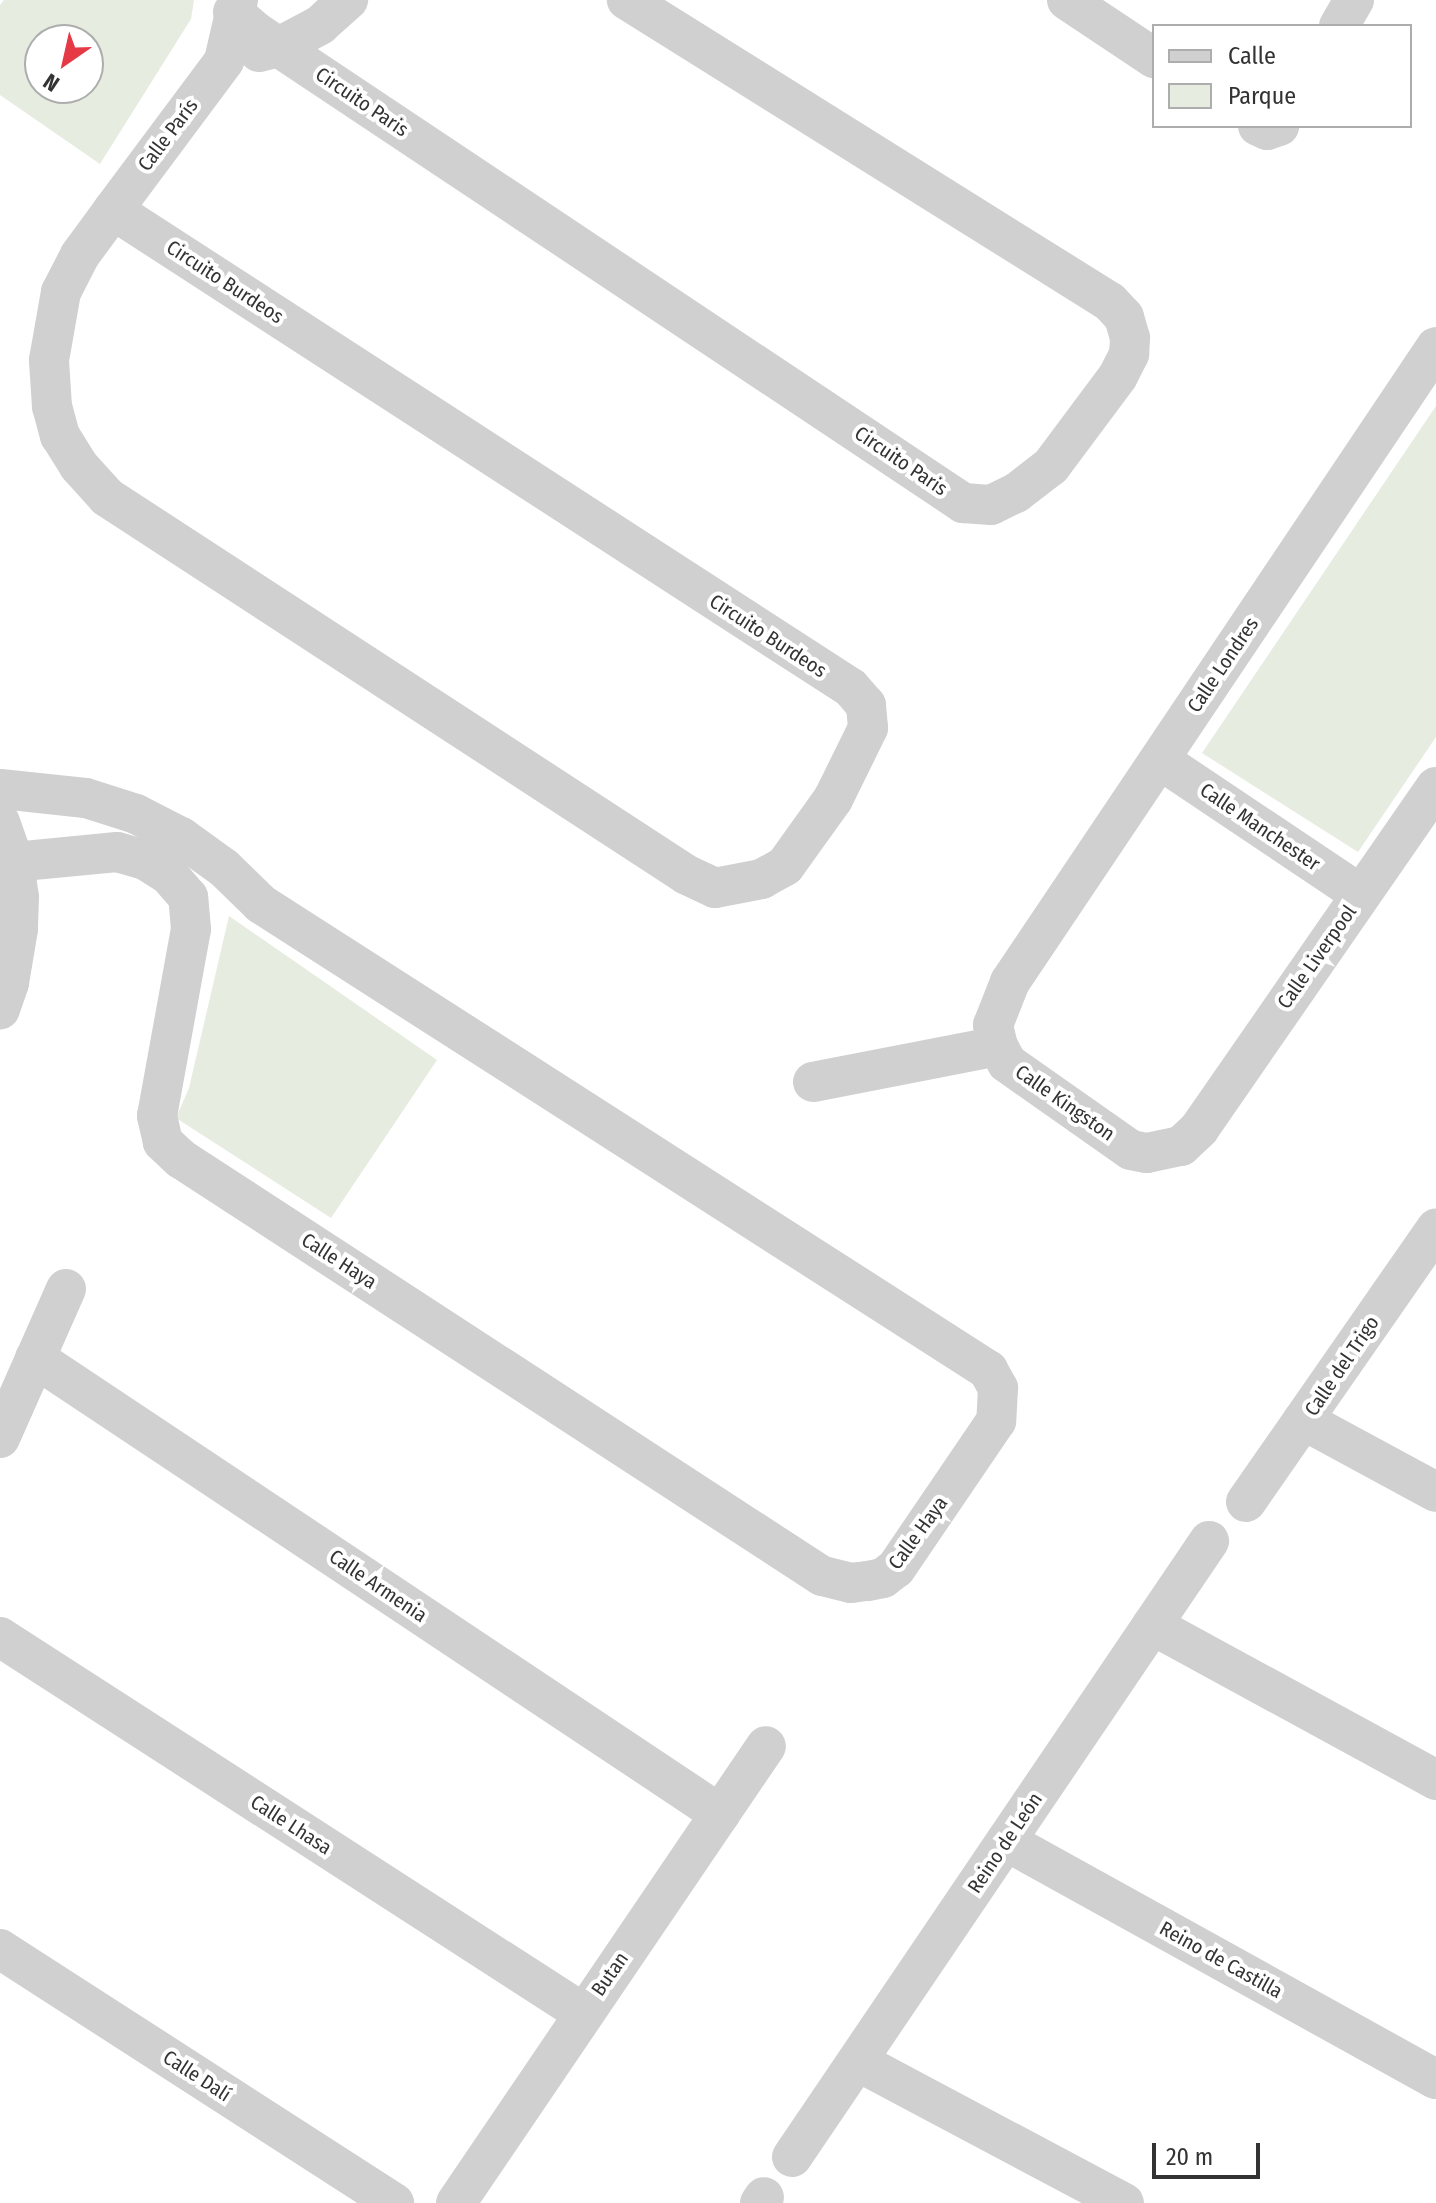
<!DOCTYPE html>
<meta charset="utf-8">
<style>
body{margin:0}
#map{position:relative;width:1436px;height:2203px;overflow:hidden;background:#fff;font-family:"Fira Sans Condensed",sans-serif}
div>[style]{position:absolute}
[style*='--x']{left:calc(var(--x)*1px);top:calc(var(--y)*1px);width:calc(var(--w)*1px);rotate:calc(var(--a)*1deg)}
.green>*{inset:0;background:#e6ecdf}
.minor>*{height:40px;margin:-20px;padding:0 20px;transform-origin:20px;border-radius:20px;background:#d0d0d0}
span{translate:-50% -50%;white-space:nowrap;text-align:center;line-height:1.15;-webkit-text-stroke:8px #fff;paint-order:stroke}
.street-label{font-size:20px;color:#333}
.legend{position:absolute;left:1152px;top:24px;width:260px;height:104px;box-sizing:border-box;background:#fff;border:2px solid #adadad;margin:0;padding:10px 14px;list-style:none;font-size:24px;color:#333}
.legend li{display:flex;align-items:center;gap:16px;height:40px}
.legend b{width:40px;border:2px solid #adadad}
.north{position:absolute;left:24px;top:24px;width:80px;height:80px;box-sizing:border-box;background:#fff;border:2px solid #adadad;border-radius:50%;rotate:214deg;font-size:22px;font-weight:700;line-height:32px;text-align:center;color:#333}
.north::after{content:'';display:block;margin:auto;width:28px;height:36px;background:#e63946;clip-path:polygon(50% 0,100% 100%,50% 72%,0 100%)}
.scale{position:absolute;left:1152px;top:2143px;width:108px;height:36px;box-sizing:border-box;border:4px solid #333;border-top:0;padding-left:10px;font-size:24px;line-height:28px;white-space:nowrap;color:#333;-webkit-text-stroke:6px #fff;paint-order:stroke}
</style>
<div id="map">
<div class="green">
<i style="clip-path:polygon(evenodd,4px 0,194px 0,191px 19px,100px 164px,0 95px,0 5px,4px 0,40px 40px,88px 40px,88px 88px,40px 88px,40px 40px)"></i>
<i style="clip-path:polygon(1436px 406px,1436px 737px,1358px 852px,1202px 753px)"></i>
<i style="clip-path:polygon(229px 916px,437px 1060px,331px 1218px,176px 1118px,189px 1088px)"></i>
</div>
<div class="minor">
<i style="--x:1067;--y:0;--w:105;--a:33.7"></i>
<i style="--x:233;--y:12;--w:30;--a:41"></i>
<i style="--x:256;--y:32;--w:850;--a:33.67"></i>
<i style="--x:963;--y:503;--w:28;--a:4"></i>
<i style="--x:991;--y:505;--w:28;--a:-26"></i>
<i style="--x:1016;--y:493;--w:44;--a:-37.6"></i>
<i style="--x:1051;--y:466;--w:112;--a:-53.3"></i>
<i style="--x:1118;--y:376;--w:25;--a:-63"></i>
<i style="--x:1129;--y:354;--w:16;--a:-86"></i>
<i style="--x:1130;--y:338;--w:22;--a:-106"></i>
<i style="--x:1124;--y:317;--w:21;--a:-133"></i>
<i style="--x:1110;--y:302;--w:570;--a:-147.98"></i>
<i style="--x:1339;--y:26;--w:30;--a:-60"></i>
<i style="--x:259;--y:52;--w:21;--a:-14"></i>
<i style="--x:279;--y:47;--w:47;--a:-28.2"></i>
<i style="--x:320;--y:25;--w:38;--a:-42"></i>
<i style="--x:1258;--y:126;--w:10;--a:24"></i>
<i style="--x:1267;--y:130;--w:13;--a:-18"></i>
<i style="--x:113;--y:210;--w:879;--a:32.93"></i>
<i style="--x:851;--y:688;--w:23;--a:49"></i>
<i style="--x:866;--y:705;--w:23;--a:85"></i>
<i style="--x:868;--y:728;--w:79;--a:116.2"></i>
<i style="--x:833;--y:799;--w:82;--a:125.6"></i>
<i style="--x:785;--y:866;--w:26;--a:151"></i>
<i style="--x:762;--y:879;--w:48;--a:169.2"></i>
<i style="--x:715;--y:888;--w:31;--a:-155"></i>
<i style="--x:687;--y:875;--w:692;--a:-146.91"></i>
<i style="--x:107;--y:497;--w:42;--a:-132.1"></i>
<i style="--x:79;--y:466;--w:36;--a:-122"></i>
<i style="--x:60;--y:436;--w:30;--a:-105"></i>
<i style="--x:52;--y:407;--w:47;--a:-93.7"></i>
<i style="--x:49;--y:360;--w:69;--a:-80"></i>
<i style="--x:61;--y:292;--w:42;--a:-62.8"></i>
<i style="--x:80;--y:255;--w:56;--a:-53.7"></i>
<i style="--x:113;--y:210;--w:186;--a:-53.3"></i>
<i style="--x:224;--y:61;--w:63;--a:-77.1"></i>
<i style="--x:1436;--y:347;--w:765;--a:123.86"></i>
<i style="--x:1010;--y:982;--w:46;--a:111.6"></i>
<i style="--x:993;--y:1025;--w:22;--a:77"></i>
<i style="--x:998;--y:1046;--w:19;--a:62"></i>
<i style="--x:1007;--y:1063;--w:151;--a:35.1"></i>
<i style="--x:1131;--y:1150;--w:16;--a:11"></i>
<i style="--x:1147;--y:1153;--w:35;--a:-12"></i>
<i style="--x:1181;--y:1146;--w:25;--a:-43"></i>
<i style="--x:1199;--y:1129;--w:416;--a:-55.3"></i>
<i style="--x:1160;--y:760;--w:241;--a:33.8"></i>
<i style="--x:0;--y:789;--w:86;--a:6"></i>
<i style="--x:86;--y:798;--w:52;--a:17.7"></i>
<i style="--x:136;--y:814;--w:51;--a:27.1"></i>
<i style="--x:181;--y:837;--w:53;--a:35.8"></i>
<i style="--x:224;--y:868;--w:52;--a:44.2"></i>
<i style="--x:261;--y:904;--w:864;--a:32.66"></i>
<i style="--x:988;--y:1370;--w:21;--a:61"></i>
<i style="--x:998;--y:1388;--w:33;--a:93"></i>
<i style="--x:996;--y:1421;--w:178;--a:124.2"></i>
<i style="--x:896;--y:1568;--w:16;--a:142"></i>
<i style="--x:883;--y:1578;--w:16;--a:169"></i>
<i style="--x:867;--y:1581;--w:16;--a:173"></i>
<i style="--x:851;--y:1583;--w:30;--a:-166"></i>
<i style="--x:822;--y:1576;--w:765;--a:-146.95"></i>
<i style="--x:181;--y:1159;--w:25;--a:-137"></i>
<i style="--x:163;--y:1142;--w:27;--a:-103"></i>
<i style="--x:157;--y:1116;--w:190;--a:-79.7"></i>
<i style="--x:191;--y:929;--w:32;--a:-95"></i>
<i style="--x:188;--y:897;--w:29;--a:-131"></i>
<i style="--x:169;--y:875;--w:28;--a:-148"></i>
<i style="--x:145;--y:860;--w:29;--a:-164"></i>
<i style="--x:117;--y:852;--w:103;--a:174.5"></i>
<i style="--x:0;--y:822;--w:42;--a:70.7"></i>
<i style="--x:14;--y:862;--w:35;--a:82"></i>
<i style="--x:19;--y:897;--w:32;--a:92"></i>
<i style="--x:18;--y:929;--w:55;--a:99.5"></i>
<i style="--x:9;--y:983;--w:28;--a:109"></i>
<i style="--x:813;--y:1082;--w:188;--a:-11"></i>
<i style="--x:35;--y:1358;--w:823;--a:33.65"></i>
<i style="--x:1303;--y:1420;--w:151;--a:28.4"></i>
<i style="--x:0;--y:1438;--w:163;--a:-66.1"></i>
<i style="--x:1246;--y:1502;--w:333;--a:-55.2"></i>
<i style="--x:1152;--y:1625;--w:324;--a:28.6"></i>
<i style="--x:0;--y:1637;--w:694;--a:32.82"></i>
<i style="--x:1006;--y:1841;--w:491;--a:29"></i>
<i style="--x:0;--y:1949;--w:469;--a:32.8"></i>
<i style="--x:859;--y:2062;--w:300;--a:28"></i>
<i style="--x:792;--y:2157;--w:744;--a:-55.9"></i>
<i style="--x:456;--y:2203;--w:552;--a:-55.85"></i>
<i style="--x:760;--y:2203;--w:7;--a:-56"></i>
</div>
<div class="street-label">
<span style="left:362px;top:102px;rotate:34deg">Circuito Paris</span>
<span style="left:168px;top:135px;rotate:-53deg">Calle París</span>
<span style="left:225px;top:282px;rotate:33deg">Circuito Burdeos</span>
<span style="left:901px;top:461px;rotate:34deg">Circuito Paris</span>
<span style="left:768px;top:636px;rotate:33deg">Circuito Burdeos</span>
<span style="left:1223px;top:665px;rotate:-56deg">Calle Londres</span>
<span style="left:1260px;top:827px;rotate:34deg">Calle Manchester</span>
<span style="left:1317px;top:957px;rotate:-55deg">Calle Liverpool</span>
<span style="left:1065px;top:1103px;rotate:35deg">Calle Kingston</span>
<span style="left:339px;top:1261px;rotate:33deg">Calle Haya</span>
<span style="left:1342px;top:1366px;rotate:-56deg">Calle del Trigo</span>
<span style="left:918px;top:1533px;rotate:-54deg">Calle Haya</span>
<span style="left:378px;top:1586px;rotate:34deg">Calle Armenia</span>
<span style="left:291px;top:1825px;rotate:33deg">Calle Lhasa</span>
<span style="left:1005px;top:1843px;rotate:-56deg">Reino de León</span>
<span style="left:1221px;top:1960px;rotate:29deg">Reino de Castilla</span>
<span style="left:610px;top:1974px;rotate:-55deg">Butan</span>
<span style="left:197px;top:2076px;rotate:33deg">Calle Dalí</span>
</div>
<ul class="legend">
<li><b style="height:10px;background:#d0d0d0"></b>Calle</li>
<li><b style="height:22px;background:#e6ecdf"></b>Parque</li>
</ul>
<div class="north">N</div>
<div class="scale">20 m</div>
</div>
